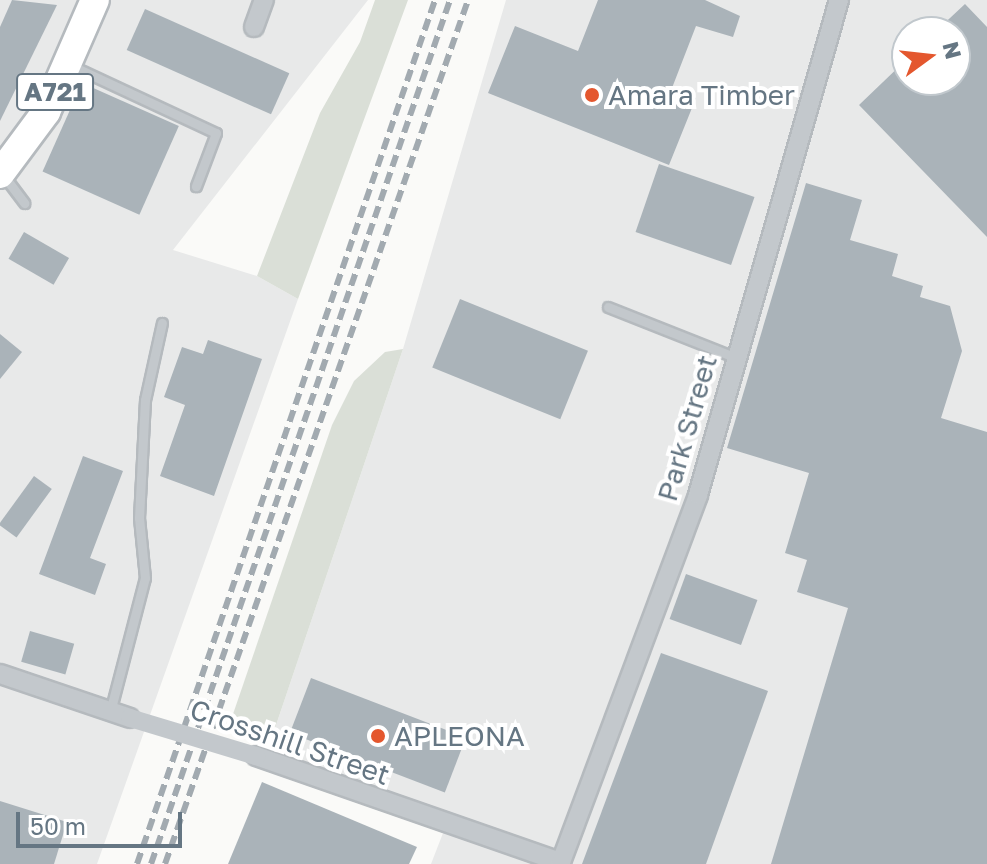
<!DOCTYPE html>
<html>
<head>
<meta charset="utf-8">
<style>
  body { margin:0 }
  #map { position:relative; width:987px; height:864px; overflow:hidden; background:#fafaf8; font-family:"Golos Text",sans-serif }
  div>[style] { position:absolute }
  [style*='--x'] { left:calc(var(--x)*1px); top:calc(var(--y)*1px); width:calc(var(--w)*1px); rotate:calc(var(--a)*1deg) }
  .built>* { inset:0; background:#e8e9e9 }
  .green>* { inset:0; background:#dadfd7 }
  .building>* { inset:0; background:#aab3b9; transform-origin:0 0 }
  .roads { filter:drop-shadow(2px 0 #b5babe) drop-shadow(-2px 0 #b5babe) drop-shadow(0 2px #b5babe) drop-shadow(0 -2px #b5babe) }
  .service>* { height:9px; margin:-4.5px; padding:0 4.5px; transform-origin:4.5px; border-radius:4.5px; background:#c3c8cc }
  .minor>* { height:18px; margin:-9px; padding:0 9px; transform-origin:9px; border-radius:9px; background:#c3c8cc }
  .primary>* { height:28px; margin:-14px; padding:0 14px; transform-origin:14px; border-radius:14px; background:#fff }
  .rail>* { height:6px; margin-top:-3px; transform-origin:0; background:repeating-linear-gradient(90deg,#a2aab0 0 12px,transparent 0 18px) }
  .minor-bridge>* { height:18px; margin:-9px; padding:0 9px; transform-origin:9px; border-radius:9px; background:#c3c8cc }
  .dots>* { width:22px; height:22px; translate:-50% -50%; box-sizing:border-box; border:4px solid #fff; border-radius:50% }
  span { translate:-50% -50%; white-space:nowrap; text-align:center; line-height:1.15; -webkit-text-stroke:8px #fff; paint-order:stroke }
  .shield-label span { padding:2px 6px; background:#fff; border:2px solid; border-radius:6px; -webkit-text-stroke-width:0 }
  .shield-label { font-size:26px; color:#657683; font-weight:700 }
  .poi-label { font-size:28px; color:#657683 }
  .left { translate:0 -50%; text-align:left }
  .street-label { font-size:28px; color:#657683 }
  .north { position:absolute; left:891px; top:16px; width:80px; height:80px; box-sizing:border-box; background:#fff; border:2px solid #c1c8cd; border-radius:50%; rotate:75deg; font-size:22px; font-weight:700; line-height:32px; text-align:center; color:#657683 }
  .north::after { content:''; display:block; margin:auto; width:28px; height:36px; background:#e4572e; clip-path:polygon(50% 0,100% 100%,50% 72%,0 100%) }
  .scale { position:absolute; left:16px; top:812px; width:166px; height:36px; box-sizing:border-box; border:4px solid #657683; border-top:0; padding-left:10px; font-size:24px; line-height:28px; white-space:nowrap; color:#657683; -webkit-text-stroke:6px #fff; paint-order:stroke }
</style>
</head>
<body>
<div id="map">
  <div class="built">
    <div style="clip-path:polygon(0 0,368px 0,173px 250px,257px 276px,298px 299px,97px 864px,0 864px)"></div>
    <div style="clip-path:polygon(evenodd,506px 0,987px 0,987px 864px,431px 864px,443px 833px,269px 746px,403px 349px,506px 0,907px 32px,955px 32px,955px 80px,907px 80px,907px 32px)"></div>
  </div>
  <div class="green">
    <div style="clip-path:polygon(375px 0,408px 0,298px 299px,257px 276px,320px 113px,360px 42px)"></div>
    <div style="clip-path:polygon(403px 349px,269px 746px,232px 717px,332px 425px,354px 381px,385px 352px)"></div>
  </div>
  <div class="building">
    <div style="clip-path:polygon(12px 0,57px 5px,0 121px,0 27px)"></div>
    <div style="clip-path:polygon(598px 0,705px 0,740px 16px,733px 37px,696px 26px,672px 88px,696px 98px,669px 165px,488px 93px,515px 26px,578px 51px)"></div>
    <div style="clip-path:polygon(965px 4px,987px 27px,987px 237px,859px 105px,907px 59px,907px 80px,955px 80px,955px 32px,935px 32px)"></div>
    <div style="left:145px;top:9px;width:158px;height:45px;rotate:24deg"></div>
    <div style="left:82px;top:83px;width:106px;height:97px;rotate:24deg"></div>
    <div style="left:659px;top:164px;width:101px;height:72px;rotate:19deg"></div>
    <div style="clip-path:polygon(806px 183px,862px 200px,850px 240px,898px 254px,892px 276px,923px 286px,920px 297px,950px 306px,962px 351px,941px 418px,987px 432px,987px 864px,771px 864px,848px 608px,797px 592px,807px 560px,785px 553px,809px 473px,727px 448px)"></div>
    <div style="left:24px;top:232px;width:52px;height:31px;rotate:30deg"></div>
    <div style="left:460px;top:299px;width:138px;height:74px;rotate:22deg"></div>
    <div style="clip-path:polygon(0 334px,22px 352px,0 379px)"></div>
    <div style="clip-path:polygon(208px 340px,262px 359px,214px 496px,160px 476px,185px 405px,164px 397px,182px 347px,203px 354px)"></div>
    <div style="clip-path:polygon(83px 456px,123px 471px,90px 558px,106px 564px,95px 595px,39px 574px)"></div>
    <div style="left:34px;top:476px;width:22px;height:60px;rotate:36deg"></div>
    <div style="left:686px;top:574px;width:76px;height:48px;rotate:20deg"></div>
    <div style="left:30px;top:631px;width:46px;height:32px;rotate:16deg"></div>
    <div style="clip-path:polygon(661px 653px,768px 691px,706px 864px,582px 864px)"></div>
    <div style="left:311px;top:678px;width:166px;height:59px;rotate:21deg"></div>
    <div style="clip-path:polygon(262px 782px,417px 847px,409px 864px,228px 864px)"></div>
    <div style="clip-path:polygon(0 801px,67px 822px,54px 864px,0 864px)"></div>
  </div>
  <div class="roads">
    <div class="service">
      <div style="--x:70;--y:65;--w:161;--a:25"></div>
      <div style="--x:216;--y:133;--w:57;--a:110.7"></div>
      <div style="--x:4;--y:176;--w:34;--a:53"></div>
      <div style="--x:608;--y:307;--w:139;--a:21.6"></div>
      <div style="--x:110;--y:712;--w:138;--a:-75.4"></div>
      <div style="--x:145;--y:578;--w:60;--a:-95.7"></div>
      <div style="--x:139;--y:518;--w:118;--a:-87.1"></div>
      <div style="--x:145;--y:400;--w:79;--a:-77.6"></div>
    </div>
    <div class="minor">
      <div style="--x:254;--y:27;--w:29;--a:-70"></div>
      <div style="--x:0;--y:674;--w:137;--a:18.7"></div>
      <div style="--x:256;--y:756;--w:323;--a:19.2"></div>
      <div style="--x:561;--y:862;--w:392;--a:-69.5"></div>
      <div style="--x:698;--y:495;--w:515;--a:-74.1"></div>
    </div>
    <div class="primary">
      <div style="--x:0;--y:174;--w:77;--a:-53.4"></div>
      <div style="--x:46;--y:112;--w:122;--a:-66.4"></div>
    </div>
  </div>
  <div class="rail">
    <div style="--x:137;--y:864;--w:914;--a:-70.97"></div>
    <div style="--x:151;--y:864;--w:914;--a:-70.91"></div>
    <div style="--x:165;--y:864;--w:916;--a:-70.67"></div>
  </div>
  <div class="minor-bridge">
    <div style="--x:130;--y:718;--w:132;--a:16.8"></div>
  </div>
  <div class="dots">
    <div style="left:592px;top:95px;background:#e4572e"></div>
    <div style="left:378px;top:736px;background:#e4572e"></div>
  </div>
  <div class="shield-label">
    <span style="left:55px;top:92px">A721</span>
  </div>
  <div class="poi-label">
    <span class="left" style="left:608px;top:95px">Amara Timber</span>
    <span class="left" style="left:394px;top:736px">APLEONA</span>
  </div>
  <div class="street-label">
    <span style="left:687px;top:428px;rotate:-74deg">Park Street</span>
    <span style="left:290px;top:742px;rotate:19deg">Crosshill Street</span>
  </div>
  <div class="north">N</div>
  <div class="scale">50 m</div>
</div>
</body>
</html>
